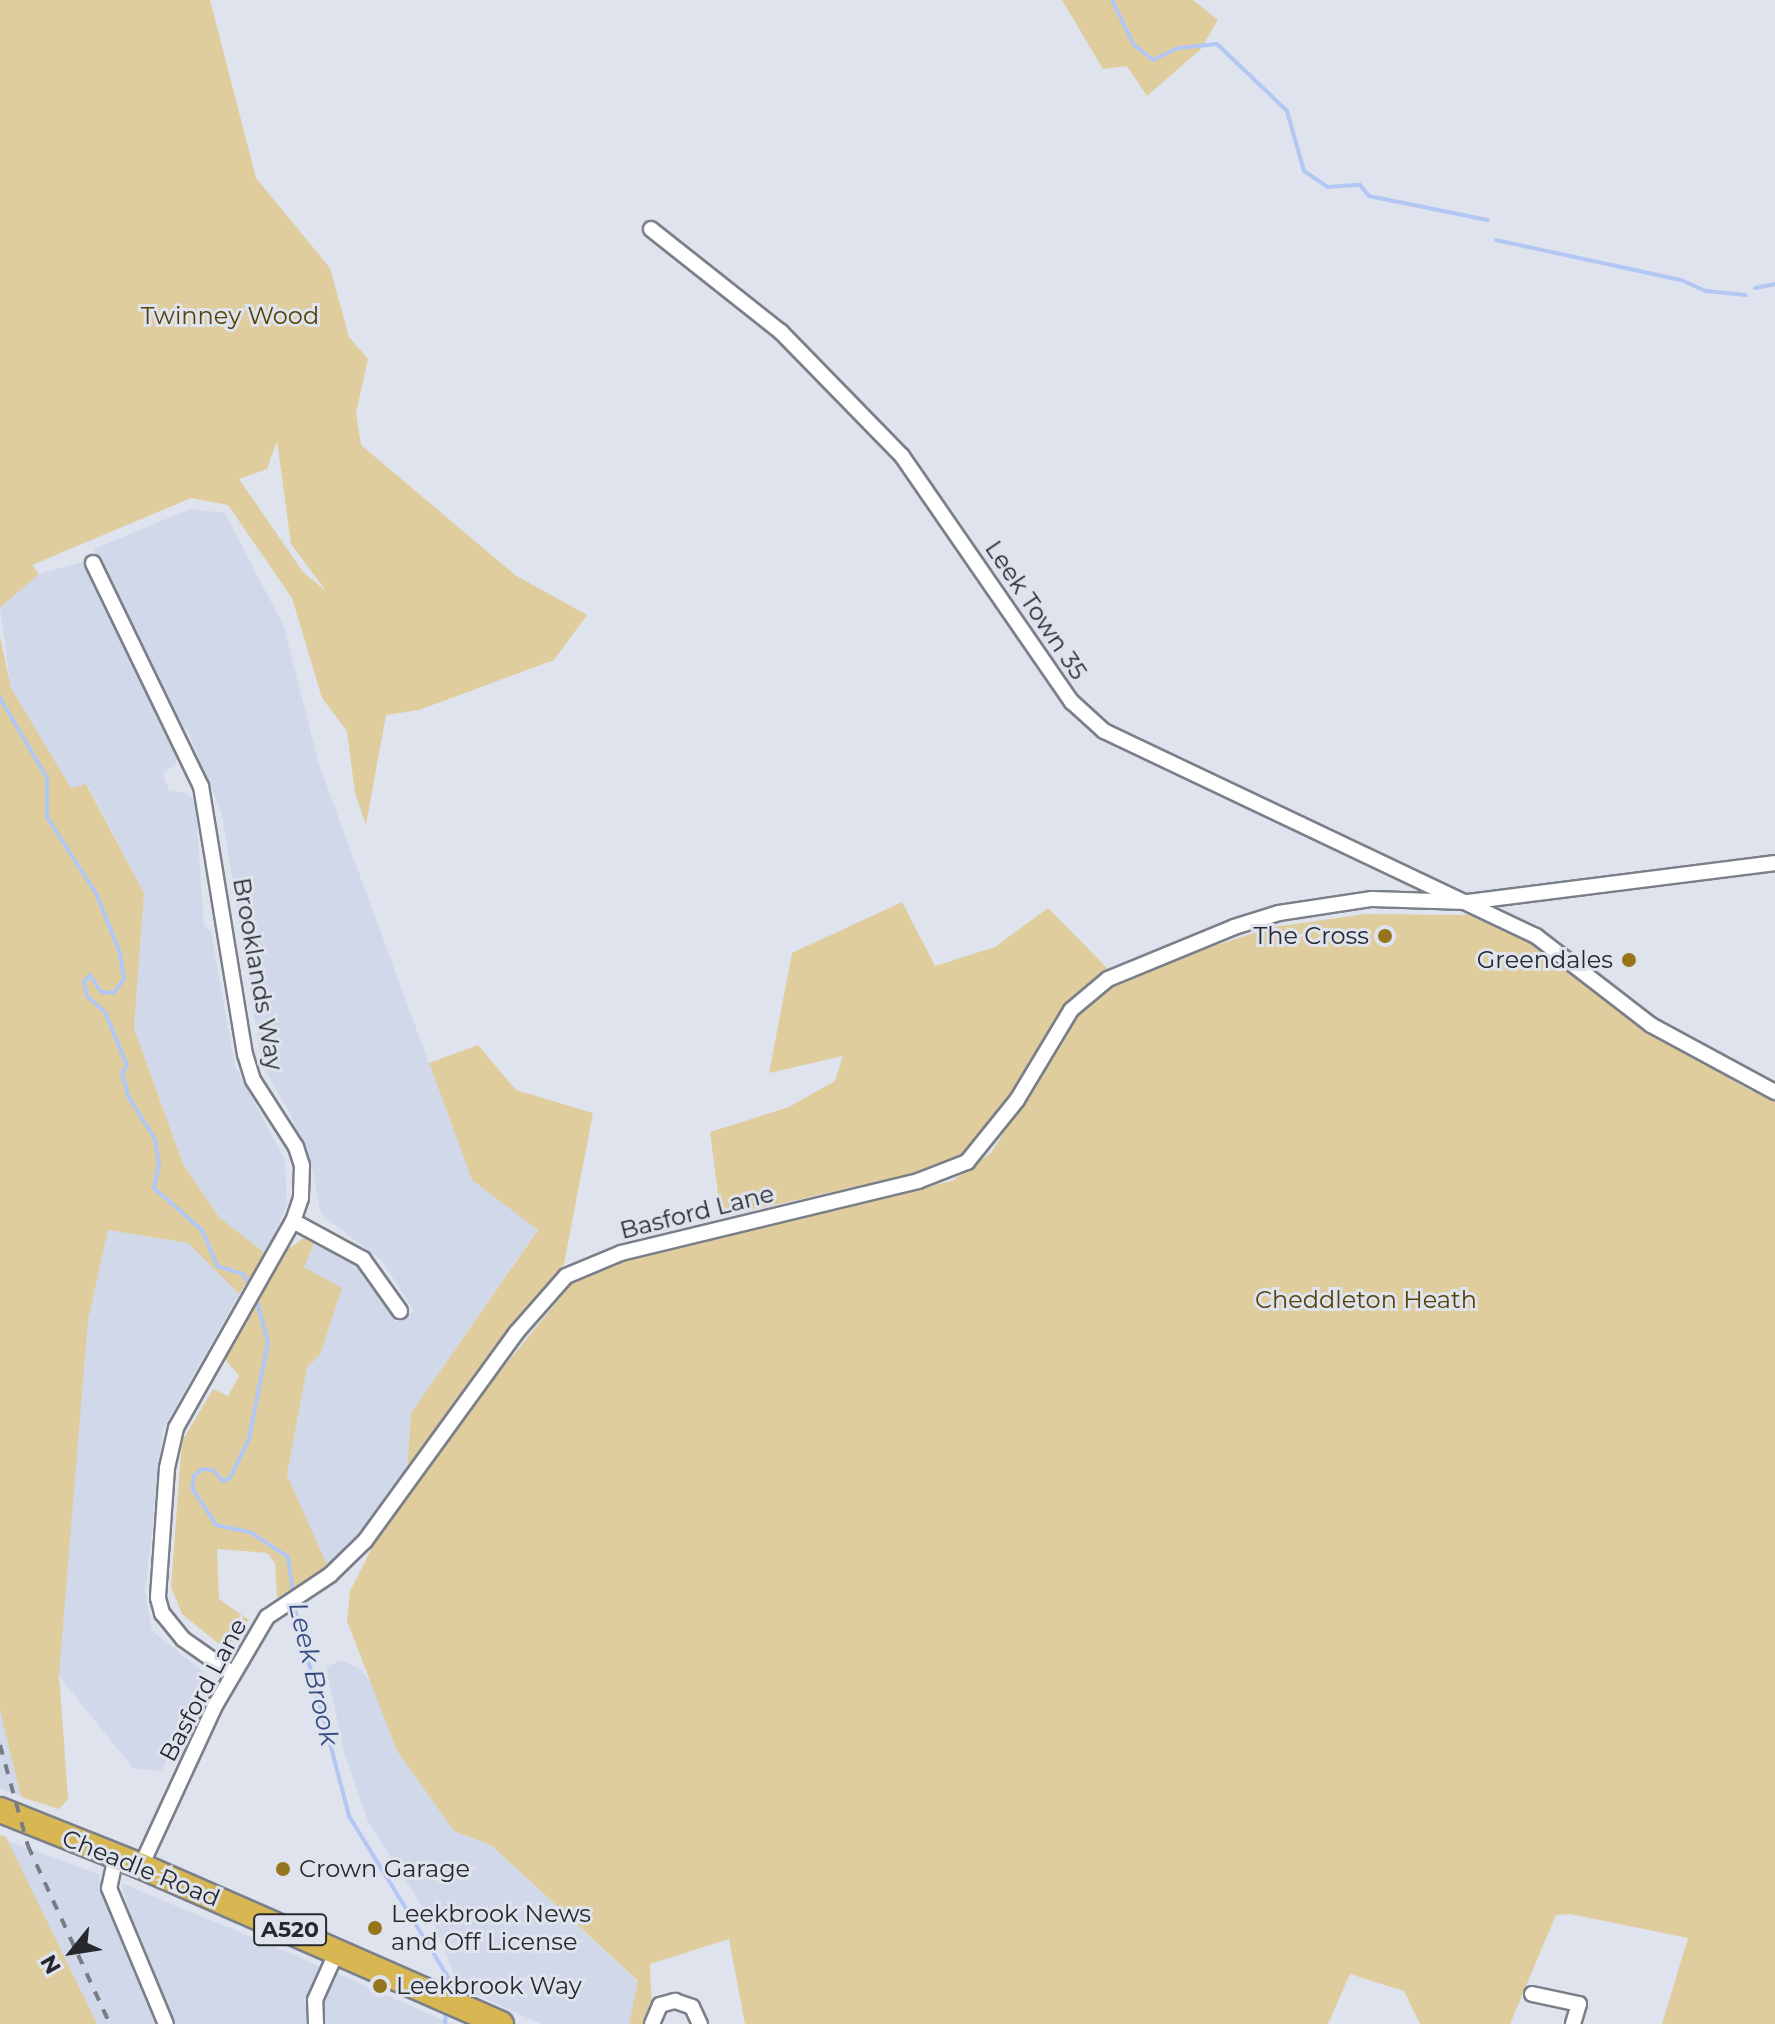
<!DOCTYPE html>
<html>
<head>
<meta charset="utf-8">
<style>
  body { margin:0 }
  #map { position:relative; width:1775px; height:2024px; overflow:hidden; background:#dee3ee; font-family:Montserrat,sans-serif }
  div>[style] { position:absolute }
  [style*='--x'] { left:calc(var(--x)*1px); top:calc(var(--y)*1px); width:calc(var(--w)*1px); rotate:calc(var(--a)*1deg) }
  .built>* { inset:0; background:#d0d8ea }
  .green>* { inset:0; background:#dfcd9e }
  .stream>* { height:4px; margin:-2px; padding:0 2px; transform-origin:2px; border-radius:2px; background:#b2c7f3 }
  .roads { filter:drop-shadow(2px 0 #7a7f89) drop-shadow(-2px 0 #7a7f89) drop-shadow(0 2px #7a7f89) drop-shadow(0 -2px #7a7f89) }
  .minor>* { height:14px; margin:-7px; padding:0 7px; transform-origin:7px; border-radius:7px; background:#fff }
  .trunk>* { height:24px; margin:-12px; padding:0 12px; transform-origin:12px; border-radius:12px; background:#d8b752 }
  .rail>* { height:4px; margin-top:-2px; transform-origin:0; background:repeating-linear-gradient(90deg,#797c83 0 10px,transparent 0 20px) }
  .dots>* { width:22px; height:22px; translate:-50% -50%; box-sizing:border-box; border:4px solid #dee3ee; border-radius:50% }
  span { translate:-50% -50%; white-space:nowrap; text-align:center; line-height:1.15; -webkit-text-stroke:6px #dee3ee; paint-order:stroke }
  .shield-label span { padding:2px 6px; background:#dee3ee; border:2px solid; border-radius:6px; -webkit-text-stroke-width:0 }
  .shield-label { font-size:22px; color:#26282c; font-weight:700 }
  .park-label { font-size:24px; color:#574307 }
  .street-label { font-size:24px; color:#26282c }
  .poi-label { font-size:24px; color:#26282c }
  .right { translate:-100% -50%; text-align:right }
  .left { translate:0 -50%; text-align:left }
  .water-label { font-size:26px; color:#354c83; font-style:italic }
  .north { position:absolute; left:32px; top:1912px; width:80px; height:80px; -webkit-text-stroke:6px #dee3ee; paint-order:stroke; rotate:240deg; font-size:22px; font-weight:700; line-height:32px; text-align:center; color:#26282c }
  .north::after { content:''; display:block; margin:auto; width:28px; height:36px; background:#26282c; clip-path:polygon(50% 0,100% 100%,50% 72%,0 100%) }
</style>
</head>
<body>
<div id="map">
  <div class="built">
    <div style="clip-path:polygon(190px 509px,225px 513px,284px 627px,318px 762px,472px 1180px,538px 1229px,411px 1413px,407px 1470px,357px 1540px,328px 1567px,287px 1475px,307px 1366px,320px 1355px,326px 1330px,303px 1267px,314px 1243px,343px 1256px,372px 1281px,396px 1322px,414px 1311px,382px 1261px,321px 1214px,313px 1172px,291px 1115px,262px 1065px,222px 814px,187px 729px,180px 731px,167px 707px,94px 549px)"></div>
    <div style="clip-path:polygon(86px 561px,177px 744px,176px 763px,163px 774px,169px 791px,187px 793px,195px 801px,204px 925px,211px 932px,235px 1066px,285px 1160px,287px 1204px,266px 1254px,219px 1217px,183px 1164px,134px 1028px,144px 893px,87px 784px,71px 788px,11px 688px,0 608px,39px 574px)"></div>
    <div style="clip-path:polygon(0 908px,108px 1229px,188px 1243px,239px 1294px,163px 1429px,145px 1592px,152px 1631px,205px 1673px,162px 1771px,133px 1768px,59px 1676px,68px 1799px,59px 1809px,0 1789px)"></div>
    <div style="clip-path:polygon(341px 1660px,362px 1670px,375px 1688px,397px 1751px,454px 1831px,492px 1846px,638px 1982px,629px 2024px,541px 2024px,459px 1986px,434px 1925px,368px 1821px,344px 1752px,326px 1667px)"></div>
    <div style="clip-path:polygon(0 1838px,98px 1874px,162px 2024px,69px 2024px)"></div>
    <div style="clip-path:polygon(121px 1883px,292px 1954px,453px 2024px,163px 2024px)"></div>
  </div>
  <div class="green">
    <div style="clip-path:polygon(evenodd,0 0,210px 0,256px 178px,330px 268px,349px 337px,368px 359px,356px 413px,361px 445px,515px 575px,587px 615px,554px 660px,419px 710px,386px 715px,366px 825px,355px 793px,347px 731px,322px 698px,292px 598px,228px 505px,191px 498px,32px 565px,39px 574px,0 608px,0 0,277px 441px,291px 544px,326px 591px,303px 572px,239px 479px,267px 469px,277px 441px)"></div>
    <div style="clip-path:polygon(1062px 0,1193px 0,1218px 20px,1201px 49px,1147px 96px,1127px 66px,1103px 69px)"></div>
    <div style="clip-path:polygon(0 636px,11px 688px,71px 788px,86px 784px,144px 893px,134px 1028px,183px 1164px,219px 1217px,266px 1254px,239px 1294px,188px 1243px,108px 1230px,88px 1320px,59px 1675px,68px 1799px,59px 1809px,21px 1797px,0 1710px)"></div>
    <div style="clip-path:polygon(902px 902px,935px 966px,995px 947px,1048px 908px,1108px 969px,1073px 996px,981px 1139px,960px 1157px,916px 1173px,721px 1217px,710px 1132px,789px 1107px,835px 1081px,843px 1056px,769px 1073px,792px 953px)"></div>
    <div style="clip-path:polygon(1366px 914px,1468px 915px,1532px 941px,1643px 1027px,1749px 1090px,1775px 1099px,1775px 2024px,1662px 2024px,1688px 1938px,1570px 1914px,1556px 1915px,1510px 2024px,1420px 2024px,1404px 1991px,1350px 1974px,1328px 2024px,745px 2024px,729px 1939px,650px 1964px,652px 2016px,649px 2024px,629px 2024px,638px 1981px,492px 1846px,454px 1831px,397px 1751px,347px 1621px,350px 1591px,380px 1532px,450px 1433px,573px 1282px,630px 1257px,952px 1181px,991px 1153px,1077px 1016px,1110px 989px,1160px 963px,1273px 927px)"></div>
    <div style="clip-path:polygon(478px 1045px,516px 1090px,593px 1113px,564px 1264px,407px 1470px,411px 1413px,538px 1230px,472px 1180px,429px 1063px)"></div>
    <div style="clip-path:polygon(308px 1235px,314px 1243px,304px 1267px,342px 1288px,320px 1355px,307px 1367px,287px 1475px,328px 1567px,277px 1598px,275px 1563px,267px 1553px,217px 1549px,219px 1599px,249px 1620px,236px 1641px,219px 1644px,182px 1614px,171px 1587px,182px 1441px,213px 1389px,228px 1396px,239px 1376px,225px 1359px,288px 1249px)"></div>
    <div style="clip-path:polygon(0 1835px,6px 1837px,97px 2024px,0 2024px)"></div>
  </div>
  <div class="stream">
    <div style="--x:1112;--y:0;--w:50;--a:63.9"></div>
    <div style="--x:1134;--y:45;--w:24;--a:38"></div>
    <div style="--x:1153;--y:60;--w:28;--a:-26"></div>
    <div style="--x:1178;--y:48;--w:39;--a:-6"></div>
    <div style="--x:1217;--y:44;--w:97;--a:43.7"></div>
    <div style="--x:1287;--y:111;--w:62;--a:74.2"></div>
    <div style="--x:1304;--y:171;--w:29;--a:34"></div>
    <div style="--x:1328;--y:187;--w:32;--a:-4"></div>
    <div style="--x:1360;--y:185;--w:14;--a:51"></div>
    <div style="--x:1369;--y:196;--w:121;--a:11.4"></div>
    <div style="--x:1496;--y:240;--w:189;--a:12.2"></div>
    <div style="--x:1681;--y:280;--w:27;--a:24"></div>
    <div style="--x:1706;--y:291;--w:40;--a:5.7"></div>
    <div style="--x:1755;--y:288;--w:20;--a:-11"></div>
    <div style="--x:0;--y:698;--w:93;--a:59.6"></div>
    <div style="--x:47;--y:778;--w:39;--a:90"></div>
    <div style="--x:47;--y:817;--w:93;--a:57.3"></div>
    <div style="--x:97;--y:895;--w:62;--a:68.4"></div>
    <div style="--x:120;--y:953;--w:26;--a:81"></div>
    <div style="--x:124;--y:979;--w:17;--a:126"></div>
    <div style="--x:114;--y:993;--w:13;--a:-176"></div>
    <div style="--x:101;--y:992;--w:20;--a:-123"></div>
    <div style="--x:90;--y:975;--w:9;--a:131"></div>
    <div style="--x:84;--y:982;--w:14;--a:78"></div>
    <div style="--x:87;--y:996;--w:24;--a:42"></div>
    <div style="--x:105;--y:1012;--w:57;--a:67.5"></div>
    <div style="--x:127;--y:1065;--w:9;--a:122"></div>
    <div style="--x:122;--y:1073;--w:24;--a:75"></div>
    <div style="--x:128;--y:1096;--w:51;--a:57.9"></div>
    <div style="--x:155;--y:1139;--w:25;--a:81"></div>
    <div style="--x:159;--y:1164;--w:25;--a:102"></div>
    <div style="--x:154;--y:1188;--w:64;--a:41.2"></div>
    <div style="--x:202;--y:1230;--w:39;--a:67"></div>
    <div style="--x:217;--y:1266;--w:27;--a:17"></div>
    <div style="--x:243;--y:1274;--w:15;--a:58"></div>
    <div style="--x:255;--y:1295;--w:49;--a:74.5"></div>
    <div style="--x:268;--y:1342;--w:99;--a:101.1"></div>
    <div style="--x:249;--y:1439;--w:43;--a:116"></div>
    <div style="--x:230;--y:1478;--w:8;--a:157"></div>
    <div style="--x:223;--y:1481;--w:15;--a:-132"></div>
    <div style="--x:213;--y:1470;--w:11;--a:-175"></div>
    <div style="--x:202;--y:1469;--w:11;--a:139"></div>
    <div style="--x:194;--y:1476;--w:12;--a:99"></div>
    <div style="--x:192;--y:1488;--w:44;--a:57"></div>
    <div style="--x:216;--y:1525;--w:35;--a:12"></div>
    <div style="--x:250;--y:1532;--w:45;--a:33.3"></div>
    <div style="--x:288;--y:1557;--w:36;--a:82"></div>
    <div style="--x:294;--y:1606;--w:217;--a:75.3"></div>
    <div style="--x:349;--y:1816;--w:189;--a:58.4"></div>
    <div style="--x:448;--y:1977;--w:12;--a:95"></div>
    <div style="--x:445;--y:2024;--w:14;--a:-86"></div>
  </div>
  <div class="roads">
    <div class="minor">
      <div style="--x:651;--y:229;--w:166;--a:38.4"></div>
      <div style="--x:781;--y:332;--w:173;--a:45.7"></div>
      <div style="--x:902;--y:456;--w:299;--a:55.4"></div>
      <div style="--x:1072;--y:702;--w:43;--a:42.2"></div>
      <div style="--x:1104;--y:731;--w:478;--a:25.4"></div>
      <div style="--x:1536;--y:936;--w:145;--a:37.7"></div>
      <div style="--x:1651;--y:1025;--w:141;--a:28.4"></div>
      <div style="--x:93;--y:563;--w:248;--a:64.2"></div>
      <div style="--x:201;--y:786;--w:272;--a:80.7"></div>
      <div style="--x:245;--y:1054;--w:27;--a:73"></div>
      <div style="--x:253;--y:1080;--w:80;--a:57.3"></div>
      <div style="--x:296;--y:1147;--w:20;--a:72"></div>
      <div style="--x:302;--y:1166;--w:32;--a:92"></div>
      <div style="--x:301;--y:1198;--w:24;--a:109"></div>
      <div style="--x:293;--y:1221;--w:238;--a:119.5"></div>
      <div style="--x:176;--y:1428;--w:41;--a:102.7"></div>
      <div style="--x:167;--y:1468;--w:130;--a:94"></div>
      <div style="--x:158;--y:1598;--w:16;--a:75"></div>
      <div style="--x:162;--y:1613;--w:33;--a:51"></div>
      <div style="--x:183;--y:1639;--w:61;--a:35"></div>
      <div style="--x:293;--y:1221;--w:80;--a:28.5"></div>
      <div style="--x:363;--y:1259;--w:64;--a:54.6"></div>
      <div style="--x:116;--y:1856;--w:33;--a:102"></div>
      <div style="--x:109;--y:1888;--w:147;--a:67.3"></div>
      <div style="--x:141;--y:1866;--w:179;--a:-65.2"></div>
      <div style="--x:216;--y:1704;--w:101;--a:-59.6"></div>
      <div style="--x:267;--y:1617;--w:76;--a:-33.7"></div>
      <div style="--x:330;--y:1575;--w:49;--a:-44.2"></div>
      <div style="--x:365;--y:1541;--w:257;--a:-54"></div>
      <div style="--x:516;--y:1333;--w:76;--a:-48.7"></div>
      <div style="--x:566;--y:1276;--w:60;--a:-22.7"></div>
      <div style="--x:621;--y:1253;--w:306;--a:-13.6"></div>
      <div style="--x:918;--y:1181;--w:53;--a:-21.2"></div>
      <div style="--x:967;--y:1162;--w:80;--a:-51.1"></div>
      <div style="--x:1017;--y:1100;--w:105;--a:-59"></div>
      <div style="--x:1071;--y:1010;--w:48;--a:-40"></div>
      <div style="--x:1108;--y:979;--w:136;--a:-22.4"></div>
      <div style="--x:1234;--y:927;--w:47;--a:-17.3"></div>
      <div style="--x:1279;--y:913;--w:94;--a:-8.6"></div>
      <div style="--x:1372;--y:899;--w:95;--a:1.8"></div>
      <div style="--x:1467;--y:902;--w:310;--a:-7.2"></div>
      <div style="--x:1532;--y:1994;--w:48;--a:12"></div>
      <div style="--x:1579;--y:2004;--w:21;--a:107"></div>
      <div style="--x:316;--y:2024;--w:24;--a:-92"></div>
      <div style="--x:315;--y:2000;--w:54;--a:-65.8"></div>
      <div style="--x:652;--y:2024;--w:21;--a:-67"></div>
      <div style="--x:660;--y:2005;--w:16;--a:-15"></div>
      <div style="--x:675;--y:2001;--w:18;--a:19"></div>
      <div style="--x:692;--y:2007;--w:19;--a:65"></div>
    </div>
    <div class="trunk">
      <div style="--x:0;--y:1810;--w:152;--a:21.7"></div>
      <div style="--x:141;--y:1866;--w:393;--a:23.7"></div>
    </div>
  </div>
  <div class="rail">
    <div style="--x:0;--y:1745;--w:105;--a:74.5"></div>
    <div style="--x:28;--y:1846;--w:196;--a:65.3"></div>
  </div>
  <div class="dots">
    <div style="left:1385px;top:936px;background:#95761e"></div>
    <div style="left:1629px;top:960px;background:#95761e"></div>
    <div style="left:283px;top:1869px;background:#95761e"></div>
    <div style="left:375px;top:1928px;background:#95761e"></div>
    <div style="left:380px;top:1986px;background:#95761e"></div>
  </div>
  <div class="shield-label">
    <span style="left:290px;top:1930px">A520</span>
  </div>
  <div class="park-label">
    <span style="left:230px;top:316px">Twinney Wood</span>
    <span style="left:1366px;top:1300px">Cheddleton Heath</span>
  </div>
  <div class="street-label">
    <span style="left:1036px;top:610px;rotate:56deg">Leek Town 35</span>
    <span style="left:258px;top:974px;rotate:80deg">Brooklands Way</span>
    <span style="left:697px;top:1212px;rotate:-14deg">Basford Lane</span>
    <span style="left:203px;top:1690px;rotate:-62deg">Basford Lane</span>
    <span style="left:141px;top:1868px;rotate:22deg">Cheadle Road</span>
  </div>
  <div class="poi-label">
    <span class="right" style="left:1369px;top:936px">The Cross</span>
    <span class="right" style="left:1613px;top:960px">Greendales</span>
    <span class="left" style="left:299px;top:1869px">Crown Garage</span>
    <span class="left" style="left:391px;top:1928px">Leekbrook News<br>and Off License</span>
    <span class="left" style="left:396px;top:1986px">Leekbrook Way</span>
  </div>
  <div class="water-label">
    <span style="left:313px;top:1674px;rotate:77deg">Leek Brook</span>
  </div>
  <div class="north">N</div>
</div>
</body>
</html>
